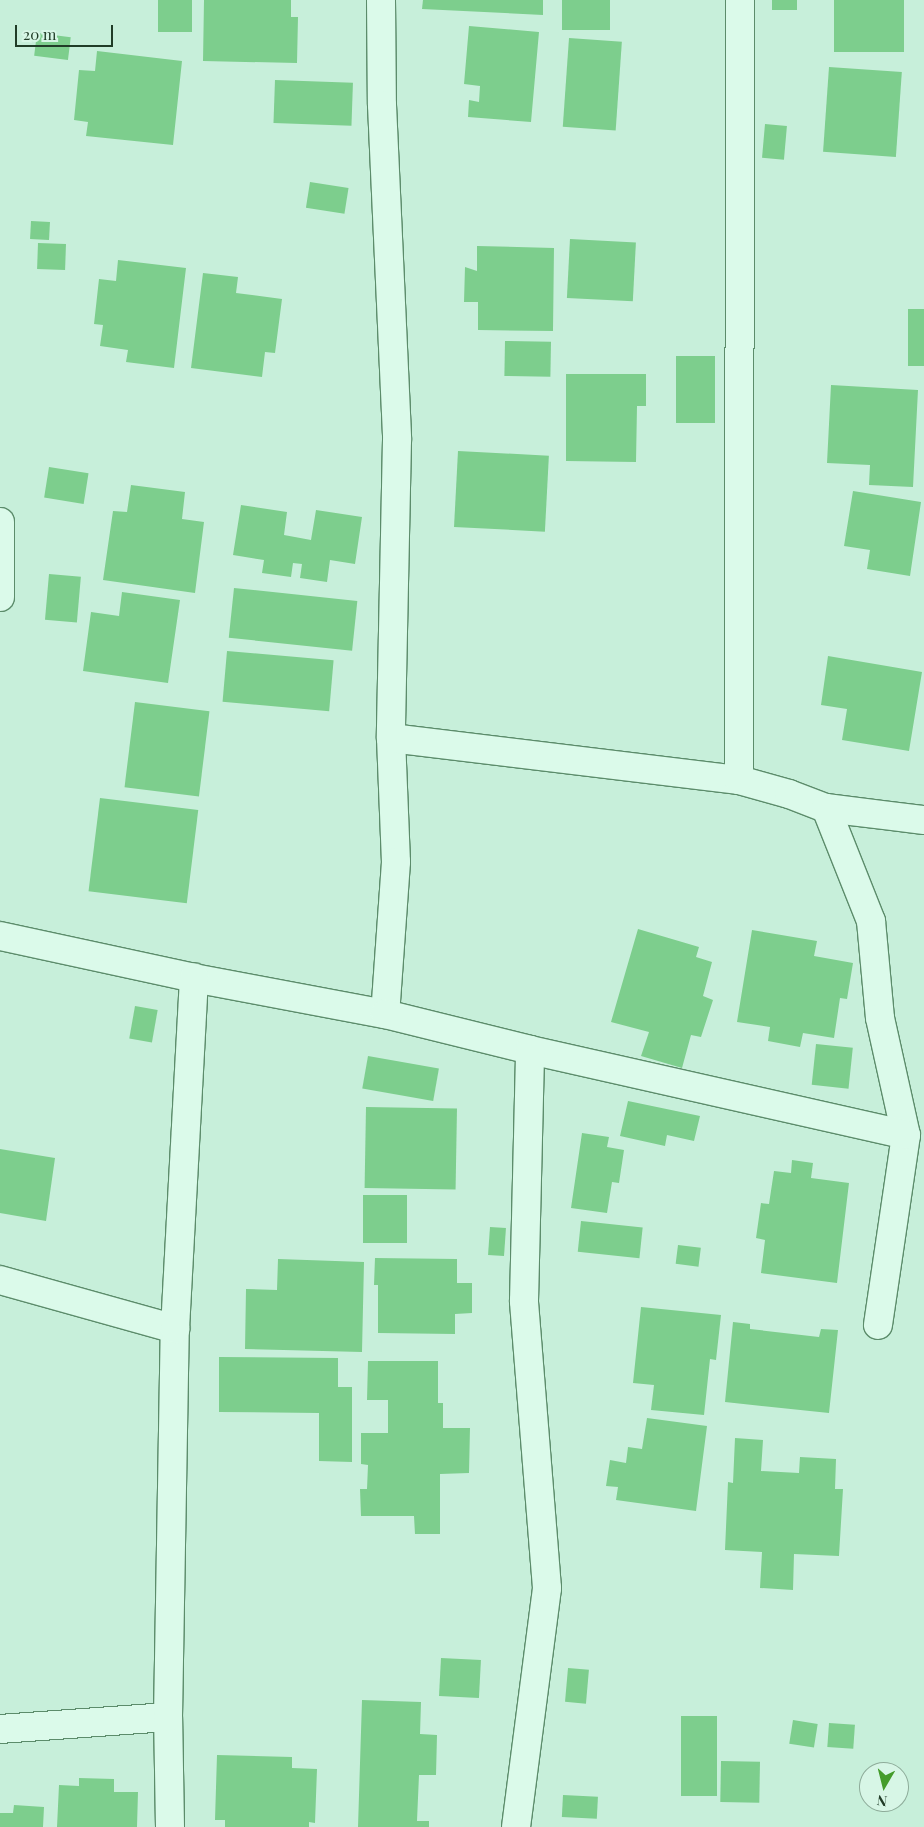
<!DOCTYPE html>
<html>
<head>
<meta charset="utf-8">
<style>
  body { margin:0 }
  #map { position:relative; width:924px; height:1827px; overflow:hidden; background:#c7efda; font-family:"Playfair Display",serif }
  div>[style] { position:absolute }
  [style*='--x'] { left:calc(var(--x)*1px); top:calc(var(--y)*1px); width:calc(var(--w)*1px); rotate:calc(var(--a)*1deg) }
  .building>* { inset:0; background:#7dce8d; transform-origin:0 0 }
  .roads { filter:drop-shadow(1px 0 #5c8c6b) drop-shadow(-1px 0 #5c8c6b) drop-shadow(0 1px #5c8c6b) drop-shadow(0 -1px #5c8c6b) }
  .minor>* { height:28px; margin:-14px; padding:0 14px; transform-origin:14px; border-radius:14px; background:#dbfaea }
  span { translate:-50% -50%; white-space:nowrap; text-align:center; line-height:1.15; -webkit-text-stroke:5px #d7f6e6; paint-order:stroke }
  .north { position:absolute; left:859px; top:1762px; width:50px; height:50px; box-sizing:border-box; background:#d7f6e6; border:1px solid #8eac9a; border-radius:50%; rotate:188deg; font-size:14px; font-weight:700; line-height:20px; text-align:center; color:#203c27 }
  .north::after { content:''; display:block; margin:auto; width:18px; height:22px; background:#449c2b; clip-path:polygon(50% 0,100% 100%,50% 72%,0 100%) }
  .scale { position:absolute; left:15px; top:25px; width:98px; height:22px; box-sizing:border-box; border:2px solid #203c27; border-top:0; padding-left:6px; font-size:15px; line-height:18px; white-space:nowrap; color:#203c27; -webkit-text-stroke:4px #d7f6e6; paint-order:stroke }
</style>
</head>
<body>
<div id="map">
  <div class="building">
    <div style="left:158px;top:0;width:34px;height:32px"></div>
    <div style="clip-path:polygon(204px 0,291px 0,291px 17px,298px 17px,297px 63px,203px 61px)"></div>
    <div style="clip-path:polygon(423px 0,543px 0,543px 15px,422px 9px)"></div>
    <div style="left:562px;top:0;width:48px;height:30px"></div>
    <div style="left:772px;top:0;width:25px;height:10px"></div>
    <div style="left:834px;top:0;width:70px;height:52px"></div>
    <div style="clip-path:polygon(469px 26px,539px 32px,531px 122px,468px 117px,469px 100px,479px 102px,480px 86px,464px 84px)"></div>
    <div style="left:37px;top:33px;width:34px;height:23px;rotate:7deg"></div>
    <div style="left:569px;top:38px;width:53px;height:89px;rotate:4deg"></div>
    <div style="clip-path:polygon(97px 51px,182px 61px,173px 145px,86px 136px,88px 122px,74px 120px,79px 70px,95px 71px)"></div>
    <div style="left:829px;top:67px;width:73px;height:85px;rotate:4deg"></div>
    <div style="left:275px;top:80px;width:78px;height:43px;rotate:2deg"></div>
    <div style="left:765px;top:124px;width:22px;height:34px;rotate:5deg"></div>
    <div style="left:310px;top:182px;width:39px;height:26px;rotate:9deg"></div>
    <div style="left:31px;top:221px;width:19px;height:18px;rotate:3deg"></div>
    <div style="left:570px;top:239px;width:66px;height:59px;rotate:3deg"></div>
    <div style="left:38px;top:243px;width:28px;height:26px;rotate:2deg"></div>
    <div style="clip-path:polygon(477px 246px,554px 248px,553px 331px,478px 330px,478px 302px,464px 302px,465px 267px,477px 271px)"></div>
    <div style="clip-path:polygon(118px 260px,186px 268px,174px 368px,126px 362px,128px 350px,100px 346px,103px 325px,94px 324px,99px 279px,116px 281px)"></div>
    <div style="clip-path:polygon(203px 273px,238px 277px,236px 293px,282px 299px,275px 353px,265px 352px,262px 377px,191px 368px)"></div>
    <div style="left:908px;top:309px;width:16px;height:57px"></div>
    <div style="left:505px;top:341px;width:46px;height:35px;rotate:1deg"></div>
    <div style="left:676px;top:356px;width:39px;height:67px"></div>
    <div style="clip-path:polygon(566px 374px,646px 374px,646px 406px,637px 406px,636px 462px,566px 461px)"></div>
    <div style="clip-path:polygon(831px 385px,918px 390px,913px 487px,869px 485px,870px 465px,827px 463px)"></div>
    <div style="left:458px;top:451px;width:91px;height:76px;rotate:3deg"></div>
    <div style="left:49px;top:467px;width:40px;height:31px;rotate:9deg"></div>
    <div style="clip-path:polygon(131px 485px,185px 492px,182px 519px,204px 522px,195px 593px,103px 580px,113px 511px,127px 512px)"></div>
    <div style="clip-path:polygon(853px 491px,921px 502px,910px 576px,867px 569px,870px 550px,844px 546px)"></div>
    <div style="clip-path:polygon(241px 505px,287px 512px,284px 535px,311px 540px,316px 510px,362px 517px,355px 564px,330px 560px,327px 582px,300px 578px,302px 564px,293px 563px,291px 577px,262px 573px,264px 560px,233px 555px)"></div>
    <div style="left:49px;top:574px;width:32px;height:46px;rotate:5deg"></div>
    <div style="left:234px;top:588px;width:124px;height:50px;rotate:6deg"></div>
    <div style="clip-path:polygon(122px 592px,180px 600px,168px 683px,83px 671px,91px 612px,119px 616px)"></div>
    <div style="left:227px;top:651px;width:107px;height:51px;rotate:5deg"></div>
    <div style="clip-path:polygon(828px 656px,922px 672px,909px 751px,842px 740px,847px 709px,821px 705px)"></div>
    <div style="left:135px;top:702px;width:75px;height:86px;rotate:7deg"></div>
    <div style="left:100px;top:798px;width:99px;height:94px;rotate:7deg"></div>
    <div style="clip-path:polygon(638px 929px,699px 947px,696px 957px,712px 962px,703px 996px,713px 1000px,701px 1037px,691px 1035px,682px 1068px,641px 1056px,649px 1032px,611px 1022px)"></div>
    <div style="clip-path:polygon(752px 930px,817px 941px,814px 956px,853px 963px,847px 999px,840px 998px,834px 1038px,803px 1033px,800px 1047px,768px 1041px,770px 1027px,737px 1022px)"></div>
    <div style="left:135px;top:1006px;width:23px;height:33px;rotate:10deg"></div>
    <div style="left:816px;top:1044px;width:37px;height:41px;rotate:6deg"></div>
    <div style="left:368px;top:1056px;width:72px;height:33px;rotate:10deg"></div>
    <div style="clip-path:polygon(628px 1101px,700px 1116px,694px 1141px,667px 1135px,665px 1146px,620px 1136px)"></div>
    <div style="left:366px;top:1107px;width:91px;height:81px;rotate:1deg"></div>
    <div style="clip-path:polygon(582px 1133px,609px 1137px,607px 1147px,624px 1150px,619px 1183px,612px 1182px,607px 1213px,571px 1208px)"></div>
    <div style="clip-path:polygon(0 1149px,55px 1158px,46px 1221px,0 1213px)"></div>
    <div style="clip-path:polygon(792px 1160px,813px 1163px,811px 1178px,849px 1183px,837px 1283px,761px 1273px,765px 1240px,756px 1238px,761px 1203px,769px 1204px,774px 1171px,791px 1173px)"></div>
    <div style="left:363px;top:1195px;width:44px;height:48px"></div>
    <div style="left:581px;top:1221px;width:62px;height:31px;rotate:6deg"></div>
    <div style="left:490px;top:1227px;width:16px;height:28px;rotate:4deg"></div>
    <div style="left:678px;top:1245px;width:23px;height:19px;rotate:7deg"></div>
    <div style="clip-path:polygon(375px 1258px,457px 1259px,457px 1283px,472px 1283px,472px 1313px,455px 1314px,455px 1334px,378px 1333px,378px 1285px,374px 1285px)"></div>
    <div style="clip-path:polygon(278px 1259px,364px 1262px,362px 1352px,245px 1349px,246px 1289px,277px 1290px)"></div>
    <div style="clip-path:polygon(641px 1307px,721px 1315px,716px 1360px,710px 1359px,704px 1415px,651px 1410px,654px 1385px,633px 1383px)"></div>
    <div style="clip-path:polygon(733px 1322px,750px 1324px,750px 1329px,819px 1337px,821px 1329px,838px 1330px,829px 1413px,725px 1402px)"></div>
    <div style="clip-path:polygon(219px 1357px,338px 1358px,338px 1387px,352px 1387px,352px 1462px,319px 1461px,319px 1413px,219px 1412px)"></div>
    <div style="clip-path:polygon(368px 1361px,438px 1361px,438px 1403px,443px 1403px,443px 1428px,470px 1428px,469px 1473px,440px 1474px,440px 1534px,415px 1534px,414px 1516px,361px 1516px,360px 1489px,367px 1489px,368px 1465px,361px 1464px,361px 1433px,388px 1433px,388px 1400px,367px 1400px)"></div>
    <div style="clip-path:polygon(647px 1418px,707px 1426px,696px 1511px,616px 1500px,618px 1487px,606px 1486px,610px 1460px,626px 1463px,628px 1447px,642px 1449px)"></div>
    <div style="clip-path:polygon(735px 1438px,763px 1440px,761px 1471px,799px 1473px,800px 1457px,836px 1459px,835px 1489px,843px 1489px,839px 1556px,794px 1554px,793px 1590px,760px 1588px,762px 1552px,725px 1550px,728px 1482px,733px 1483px)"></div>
    <div style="left:441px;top:1658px;width:40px;height:38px;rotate:3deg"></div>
    <div style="left:568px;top:1668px;width:21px;height:34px;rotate:5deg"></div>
    <div style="clip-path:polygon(362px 1700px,421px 1702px,420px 1734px,437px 1735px,436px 1775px,419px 1775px,417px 1821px,429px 1821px,429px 1827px,358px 1827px)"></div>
    <div style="left:681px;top:1716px;width:36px;height:80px"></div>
    <div style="left:793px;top:1720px;width:25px;height:24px;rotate:9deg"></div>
    <div style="left:829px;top:1723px;width:26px;height:24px;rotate:4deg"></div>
    <div style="clip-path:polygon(217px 1755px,292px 1757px,292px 1768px,317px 1769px,315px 1823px,309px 1822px,309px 1827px,225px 1827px,225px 1820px,215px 1820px)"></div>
    <div style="left:721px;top:1761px;width:39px;height:41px;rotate:1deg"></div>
    <div style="clip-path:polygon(79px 1778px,114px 1779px,114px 1792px,138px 1792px,137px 1827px,57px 1827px,59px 1785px,79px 1786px)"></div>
    <div style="left:563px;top:1795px;width:35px;height:22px;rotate:3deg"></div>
    <div style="clip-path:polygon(14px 1805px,44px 1807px,43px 1827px,0 1827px,0 1813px,13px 1813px)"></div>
  </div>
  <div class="roads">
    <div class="minor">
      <div style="--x:381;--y:0;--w:105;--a:89.5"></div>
      <div style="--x:382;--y:105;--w:335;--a:87.4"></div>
      <div style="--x:397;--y:440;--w:298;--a:91.2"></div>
      <div style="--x:391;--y:738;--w:124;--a:87.7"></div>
      <div style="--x:396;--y:862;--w:152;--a:94.1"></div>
      <div style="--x:0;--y:522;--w:75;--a:90"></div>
      <div style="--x:391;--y:738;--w:351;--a:6.9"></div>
      <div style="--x:739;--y:780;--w:52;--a:15.6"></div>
      <div style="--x:789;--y:794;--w:40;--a:21"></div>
      <div style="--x:826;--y:808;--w:99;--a:7"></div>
      <div style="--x:739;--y:780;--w:780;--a:-89.93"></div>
      <div style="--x:826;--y:808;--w:122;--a:68.3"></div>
      <div style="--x:871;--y:921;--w:97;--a:84.7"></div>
      <div style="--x:880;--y:1018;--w:120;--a:77.5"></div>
      <div style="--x:906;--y:1135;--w:192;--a:98.4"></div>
      <div style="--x:0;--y:936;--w:198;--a:12.2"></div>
      <div style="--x:194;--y:978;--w:194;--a:10.7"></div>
      <div style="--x:385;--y:1014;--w:149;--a:13.9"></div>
      <div style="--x:530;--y:1050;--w:385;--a:12.7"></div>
      <div style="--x:0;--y:1280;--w:182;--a:15.6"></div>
      <div style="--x:0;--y:1729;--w:168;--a:-4.1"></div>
      <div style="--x:170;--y:1827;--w:110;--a:-91"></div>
      <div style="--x:168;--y:1717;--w:388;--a:-89"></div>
      <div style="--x:175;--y:1329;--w:352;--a:-86.9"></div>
      <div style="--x:516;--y:1827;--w:241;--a:-82.6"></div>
      <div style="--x:547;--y:1588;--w:288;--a:-94.6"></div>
      <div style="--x:524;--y:1301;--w:251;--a:-88.6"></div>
    </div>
  </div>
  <div class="north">N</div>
  <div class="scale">20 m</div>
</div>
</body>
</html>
